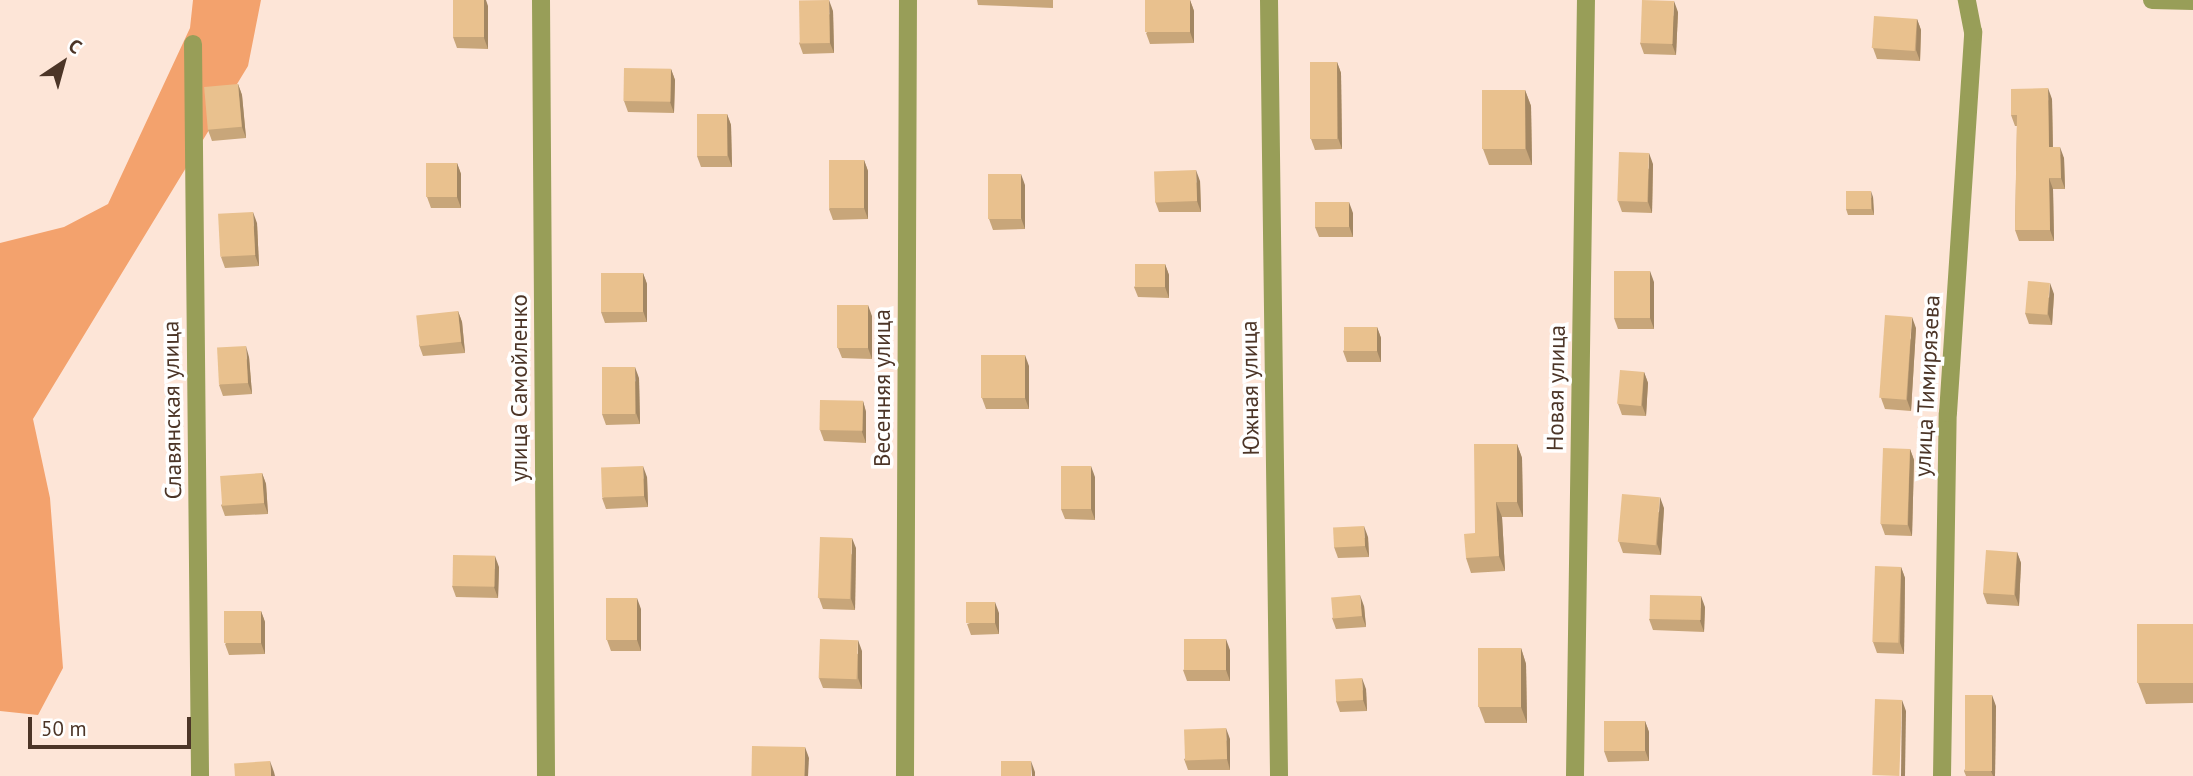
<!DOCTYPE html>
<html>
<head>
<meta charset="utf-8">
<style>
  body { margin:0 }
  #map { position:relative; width:2193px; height:776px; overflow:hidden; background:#fde5d7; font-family:"PT Sans",sans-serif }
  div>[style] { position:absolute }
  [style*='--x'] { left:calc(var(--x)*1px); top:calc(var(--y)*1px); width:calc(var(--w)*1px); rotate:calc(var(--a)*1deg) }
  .forest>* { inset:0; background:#f3a26d }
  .minor>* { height:18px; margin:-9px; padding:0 9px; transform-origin:9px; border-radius:9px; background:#989e58 }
  .wall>* { inset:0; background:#c8a67a }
  .shaded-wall>* { inset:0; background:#a38763 }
  .building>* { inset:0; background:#e9c18e; transform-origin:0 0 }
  span { translate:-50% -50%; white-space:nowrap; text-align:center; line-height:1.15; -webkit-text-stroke:7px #fff; paint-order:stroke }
  .street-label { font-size:23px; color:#4c3527 }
  .north { position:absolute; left:28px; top:28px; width:70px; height:70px; -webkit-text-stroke:5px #fff; paint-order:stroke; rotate:36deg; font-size:19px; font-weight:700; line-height:28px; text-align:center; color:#4c3527 }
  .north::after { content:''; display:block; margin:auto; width:24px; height:32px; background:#4c3527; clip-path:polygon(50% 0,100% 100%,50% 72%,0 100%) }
  .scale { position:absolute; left:28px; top:717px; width:163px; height:32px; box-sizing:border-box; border:4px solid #4c3527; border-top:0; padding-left:9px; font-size:21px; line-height:24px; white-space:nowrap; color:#4c3527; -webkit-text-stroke:5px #fff; paint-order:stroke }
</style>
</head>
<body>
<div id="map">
  <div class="forest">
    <div style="clip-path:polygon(193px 0,261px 0,248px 66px,33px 419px,50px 498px,63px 668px,38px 715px,0 711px,0 243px,64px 227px,108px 204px,190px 28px)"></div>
  </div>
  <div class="minor">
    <div style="--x:541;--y:0;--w:776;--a:89.63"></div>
    <div style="--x:1269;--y:0;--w:776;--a:89.26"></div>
    <div style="--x:2152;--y:0;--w:41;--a:1.4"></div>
    <div style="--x:193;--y:44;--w:732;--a:89.45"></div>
    <div style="--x:905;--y:776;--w:776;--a:-89.78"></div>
    <div style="--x:1575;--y:776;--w:776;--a:-89.19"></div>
    <div style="--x:1942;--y:776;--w:363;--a:-89.1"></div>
    <div style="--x:1948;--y:413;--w:382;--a:-86.2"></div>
    <div style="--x:1973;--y:32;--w:33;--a:-101"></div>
  </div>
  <div class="wall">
    <div style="clip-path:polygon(977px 0,1053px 0,1053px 8px,978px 5px)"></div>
    <div style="clip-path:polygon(1190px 0,1194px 11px,1194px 43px,1150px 44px,1146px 33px)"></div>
    <div style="clip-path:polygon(488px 6px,488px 49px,457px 48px,453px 37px)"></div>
    <div style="clip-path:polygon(833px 11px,834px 53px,803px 54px,799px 43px)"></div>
    <div style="clip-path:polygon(1678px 12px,1676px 55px,1644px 54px,1640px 43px)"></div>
    <div style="clip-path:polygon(1917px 19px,1921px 30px,1920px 61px,1877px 59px,1873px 48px)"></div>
    <div style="clip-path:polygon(1337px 62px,1341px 73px,1342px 149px,1315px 150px,1311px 139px)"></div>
    <div style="clip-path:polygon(671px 69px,675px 80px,674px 113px,628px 112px,624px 101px)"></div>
    <div style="clip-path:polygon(238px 84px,242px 95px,246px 138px,212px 141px,208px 130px)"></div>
    <div style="clip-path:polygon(1525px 90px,1531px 106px,1532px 165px,1489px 165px,1483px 149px)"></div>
    <div style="clip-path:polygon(2052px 99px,2053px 147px,2064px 158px,2065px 189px,2053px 189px,2054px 241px,2019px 241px,2015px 230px,2017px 126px,2015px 126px,2011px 115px)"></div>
    <div style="clip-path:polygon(727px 114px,731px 125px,732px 167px,701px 167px,697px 156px)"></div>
    <div style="clip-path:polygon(864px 160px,868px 171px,868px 219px,833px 220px,829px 209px)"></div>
    <div style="clip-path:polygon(457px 163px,461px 174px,461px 208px,431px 208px,427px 197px)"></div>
    <div style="clip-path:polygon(1653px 164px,1652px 213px,1622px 212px,1618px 201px)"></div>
    <div style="clip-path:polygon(1200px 181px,1201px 212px,1159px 212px,1155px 201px)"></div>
    <div style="clip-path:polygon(1025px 185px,1025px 229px,993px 230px,989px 219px)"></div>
    <div style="clip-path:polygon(1873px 197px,1874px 215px,1848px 215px,1846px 209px)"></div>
    <div style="clip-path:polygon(1353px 213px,1353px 237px,1319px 237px,1315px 227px)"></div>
    <div style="clip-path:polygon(257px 223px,259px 266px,225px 268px,221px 257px)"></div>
    <div style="clip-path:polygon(1165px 264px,1169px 275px,1169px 298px,1138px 297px,1134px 287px)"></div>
    <div style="clip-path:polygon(643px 273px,647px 284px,647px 322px,605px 323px,601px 312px)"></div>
    <div style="clip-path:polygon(1654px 282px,1654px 329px,1618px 329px,1614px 318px)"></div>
    <div style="clip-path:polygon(2054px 294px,2052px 325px,2029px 324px,2025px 313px)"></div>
    <div style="clip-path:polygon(458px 311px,462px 322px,465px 353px,423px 356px,419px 345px)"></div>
    <div style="clip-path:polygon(872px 316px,872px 359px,842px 358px,838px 348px)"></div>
    <div style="clip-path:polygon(1377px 327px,1381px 338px,1381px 362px,1347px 362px,1343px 351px)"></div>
    <div style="clip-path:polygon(1916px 328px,1911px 411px,1885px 409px,1881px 398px)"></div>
    <div style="clip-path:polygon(249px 357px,252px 394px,223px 396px,219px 385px)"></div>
    <div style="clip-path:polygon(1029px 366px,1029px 409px,986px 409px,982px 398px)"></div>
    <div style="clip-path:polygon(1644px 372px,1648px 383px,1646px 416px,1622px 415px,1618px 404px)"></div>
    <div style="clip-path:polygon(639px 378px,640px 424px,606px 425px,602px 414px)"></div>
    <div style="clip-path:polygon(863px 401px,866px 412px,866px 443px,824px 441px,820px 430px)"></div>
    <div style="clip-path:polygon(1517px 444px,1522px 458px,1523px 517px,1502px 517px,1505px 571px,1471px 573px,1466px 558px,1475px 533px)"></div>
    <div style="clip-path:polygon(1910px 449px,1914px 460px,1912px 536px,1885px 535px,1881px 524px)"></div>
    <div style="clip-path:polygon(262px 473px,266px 484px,268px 514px,225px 516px,221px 505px)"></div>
    <div style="clip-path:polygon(647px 477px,648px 507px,606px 509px,602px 498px)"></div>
    <div style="clip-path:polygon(1095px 477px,1095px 520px,1065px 519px,1061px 509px)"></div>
    <div style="clip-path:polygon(1664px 508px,1661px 555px,1623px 553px,1619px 542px)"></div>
    <div style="clip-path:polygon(1368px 537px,1369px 557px,1338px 558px,1334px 547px)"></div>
    <div style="clip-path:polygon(856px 548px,855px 610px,823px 609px,819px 598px)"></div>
    <div style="clip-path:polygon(2017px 552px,2021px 563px,2019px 606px,1987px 604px,1983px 593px)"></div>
    <div style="clip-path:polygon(499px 567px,498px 598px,456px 597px,452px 586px)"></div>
    <div style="clip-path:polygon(1901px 567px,1905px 578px,1904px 654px,1877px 653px,1873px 642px)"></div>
    <div style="clip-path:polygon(1364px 606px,1366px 627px,1336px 629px,1332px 618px)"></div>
    <div style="clip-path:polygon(1705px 607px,1704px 632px,1653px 630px,1649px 619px)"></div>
    <div style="clip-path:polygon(641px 609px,641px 651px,611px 651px,607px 640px)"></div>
    <div style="clip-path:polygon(261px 611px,265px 622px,265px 654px,229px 655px,225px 644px)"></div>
    <div style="clip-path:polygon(999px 613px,999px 634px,971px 635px,967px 624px)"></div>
    <div style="clip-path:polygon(2193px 624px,2193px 703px,2146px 704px,2138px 683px)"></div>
    <div style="clip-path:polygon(1521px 648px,1526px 664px,1527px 723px,1485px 723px,1479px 707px)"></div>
    <div style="clip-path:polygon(1230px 650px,1230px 681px,1187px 681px,1183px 670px)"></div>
    <div style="clip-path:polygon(862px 651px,862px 689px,823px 688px,819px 678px)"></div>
    <div style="clip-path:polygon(1366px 689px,1367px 711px,1340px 712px,1336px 701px)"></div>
    <div style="clip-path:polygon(1996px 706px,1995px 776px,1966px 776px,1964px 771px)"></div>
    <div style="clip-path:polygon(1645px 721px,1649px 732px,1649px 761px,1608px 762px,1604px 751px)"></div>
    <div style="clip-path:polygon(1230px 739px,1230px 770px,1188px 770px,1184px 759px)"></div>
  </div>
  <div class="shaded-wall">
    <div style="clip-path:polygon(484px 0,486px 0,488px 6px,488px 49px,484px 38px)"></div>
    <div style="clip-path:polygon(829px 0,833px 11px,834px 53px,830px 43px)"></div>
    <div style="clip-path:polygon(1190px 0,1194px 11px,1194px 43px,1190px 32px)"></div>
    <div style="clip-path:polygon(1674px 1px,1678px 12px,1676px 55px,1672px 44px)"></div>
    <div style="clip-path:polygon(1917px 19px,1921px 30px,1920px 61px,1916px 50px)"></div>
    <div style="clip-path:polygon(1337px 62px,1341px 73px,1342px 149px,1338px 138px)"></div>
    <div style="clip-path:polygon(671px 69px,675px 80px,674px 113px,670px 102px)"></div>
    <div style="clip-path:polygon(238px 84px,242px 95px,246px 138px,242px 127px)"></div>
    <div style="clip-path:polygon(2048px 88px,2052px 99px,2053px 158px,2049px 147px)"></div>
    <div style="clip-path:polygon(1525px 90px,1531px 106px,1532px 165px,1526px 149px)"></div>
    <div style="clip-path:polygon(727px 114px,731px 125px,732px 167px,728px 156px)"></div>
    <div style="clip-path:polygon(2060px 147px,2064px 158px,2065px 189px,2061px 178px)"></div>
    <div style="clip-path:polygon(1649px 153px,1653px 164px,1652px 213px,1648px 202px)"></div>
    <div style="clip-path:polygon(864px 160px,868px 171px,868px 219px,864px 208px)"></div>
    <div style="clip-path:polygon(457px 163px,461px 174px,461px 208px,457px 197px)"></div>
    <div style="clip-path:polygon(1196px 170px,1200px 181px,1201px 212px,1197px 201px)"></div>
    <div style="clip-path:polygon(1021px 174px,1025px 185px,1025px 229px,1021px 218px)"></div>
    <div style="clip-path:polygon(2049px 178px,2053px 189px,2054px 241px,2050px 230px)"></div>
    <div style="clip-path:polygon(1871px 191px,1873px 197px,1874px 215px,1872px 209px)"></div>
    <div style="clip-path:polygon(1349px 202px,1353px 213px,1353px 237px,1349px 226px)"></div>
    <div style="clip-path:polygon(253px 212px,257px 223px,259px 266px,255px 255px)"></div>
    <div style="clip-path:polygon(1165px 264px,1169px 275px,1169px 298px,1165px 287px)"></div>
    <div style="clip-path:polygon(1650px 271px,1654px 282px,1654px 329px,1650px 318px)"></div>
    <div style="clip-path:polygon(643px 273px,647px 284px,647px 322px,643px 311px)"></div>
    <div style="clip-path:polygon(2050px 283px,2054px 294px,2052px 325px,2048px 314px)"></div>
    <div style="clip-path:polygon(868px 305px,872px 316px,872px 359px,868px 348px)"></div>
    <div style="clip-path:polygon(458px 311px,462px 322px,465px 353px,461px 342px)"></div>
    <div style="clip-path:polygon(1912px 317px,1916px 328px,1911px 411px,1907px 400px)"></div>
    <div style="clip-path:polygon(1377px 327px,1381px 338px,1381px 362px,1377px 351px)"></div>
    <div style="clip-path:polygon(246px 346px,249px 357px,252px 394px,248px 383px)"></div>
    <div style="clip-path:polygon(1025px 355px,1029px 366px,1029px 409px,1025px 398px)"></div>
    <div style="clip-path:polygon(635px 367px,639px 378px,640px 424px,636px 413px)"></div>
    <div style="clip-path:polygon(1644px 372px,1648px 383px,1646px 416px,1642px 405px)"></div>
    <div style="clip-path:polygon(863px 401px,866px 412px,866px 443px,862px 432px)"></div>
    <div style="clip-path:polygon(1517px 444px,1522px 458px,1523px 517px,1517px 502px)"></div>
    <div style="clip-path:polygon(1910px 449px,1914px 460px,1912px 536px,1908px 525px)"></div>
    <div style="clip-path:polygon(643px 466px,647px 477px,648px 507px,644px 496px)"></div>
    <div style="clip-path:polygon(1091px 466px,1095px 477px,1095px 520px,1091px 509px)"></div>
    <div style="clip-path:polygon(262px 473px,266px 484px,268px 514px,264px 503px)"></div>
    <div style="clip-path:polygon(1660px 497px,1664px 508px,1661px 555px,1657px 544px)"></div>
    <div style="clip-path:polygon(1496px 502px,1502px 517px,1505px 571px,1499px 556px)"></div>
    <div style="clip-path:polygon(1364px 526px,1368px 537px,1369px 557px,1365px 546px)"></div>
    <div style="clip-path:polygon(852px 538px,856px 548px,855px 610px,851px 599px)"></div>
    <div style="clip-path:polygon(2017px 552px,2021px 563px,2019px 606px,2015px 595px)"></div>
    <div style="clip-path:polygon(495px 556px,499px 567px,498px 598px,494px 587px)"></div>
    <div style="clip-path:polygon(1901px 567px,1905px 578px,1904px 654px,1900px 643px)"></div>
    <div style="clip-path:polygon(1360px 595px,1364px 606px,1366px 627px,1362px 616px)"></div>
    <div style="clip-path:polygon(1701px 596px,1705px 607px,1704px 632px,1700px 621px)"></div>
    <div style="clip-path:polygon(637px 598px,641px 609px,641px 651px,637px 640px)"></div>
    <div style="clip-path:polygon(995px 602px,999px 613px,999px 634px,995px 623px)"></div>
    <div style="clip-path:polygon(261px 611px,265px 622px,265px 654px,261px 643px)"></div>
    <div style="clip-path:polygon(1226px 639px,1230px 650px,1230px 681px,1226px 670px)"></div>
    <div style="clip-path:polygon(858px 640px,862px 651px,862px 689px,858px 678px)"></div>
    <div style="clip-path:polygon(1521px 648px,1526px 664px,1527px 723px,1521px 707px)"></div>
    <div style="clip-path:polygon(1362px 678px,1366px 689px,1367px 711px,1363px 700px)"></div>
    <div style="clip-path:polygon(1992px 695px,1996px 706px,1995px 776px,1993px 776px,1991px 771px)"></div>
    <div style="clip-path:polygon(1902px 700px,1906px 711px,1905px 776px,1901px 776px)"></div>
    <div style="clip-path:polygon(1645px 721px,1649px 732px,1649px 761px,1645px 750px)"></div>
    <div style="clip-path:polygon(1226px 728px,1230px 739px,1230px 770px,1227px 759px)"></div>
    <div style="clip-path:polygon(805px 747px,809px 758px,808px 776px,804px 776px)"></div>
    <div style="clip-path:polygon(270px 761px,274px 772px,275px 776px,271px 776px)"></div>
    <div style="clip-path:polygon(1031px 761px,1035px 772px,1035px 776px,1032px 776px)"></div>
  </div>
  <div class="building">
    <div style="left:453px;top:0;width:31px;height:37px"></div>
    <div style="left:829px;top:0;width:43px;height:30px;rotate:89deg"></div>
    <div style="left:1190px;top:0;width:32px;height:45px;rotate:90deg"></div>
    <div style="left:1642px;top:0;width:32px;height:43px;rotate:2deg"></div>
    <div style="left:1874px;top:16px;width:43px;height:32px;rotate:4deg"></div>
    <div style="left:1310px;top:62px;width:27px;height:77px"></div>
    <div style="left:624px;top:68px;width:47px;height:33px;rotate:1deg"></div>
    <div style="left:238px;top:84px;width:43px;height:34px;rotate:85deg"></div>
    <div style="clip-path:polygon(2048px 88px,2049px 147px,2060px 147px,2061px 178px,2049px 178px,2050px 230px,2015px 230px,2017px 115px,2011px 115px,2011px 89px)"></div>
    <div style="left:1482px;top:90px;width:43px;height:59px"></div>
    <div style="left:697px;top:114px;width:30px;height:42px"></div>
    <div style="left:1619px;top:152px;width:30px;height:49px;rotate:2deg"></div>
    <div style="left:864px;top:160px;width:48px;height:35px;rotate:90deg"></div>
    <div style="left:426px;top:163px;width:31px;height:34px"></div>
    <div style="left:1196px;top:170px;width:31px;height:42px;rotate:88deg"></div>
    <div style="left:988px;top:174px;width:33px;height:45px"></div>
    <div style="left:1846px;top:191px;width:25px;height:18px"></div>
    <div style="left:1315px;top:202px;width:34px;height:25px"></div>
    <div style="left:253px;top:212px;width:43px;height:35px;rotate:87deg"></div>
    <div style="left:1135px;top:264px;width:30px;height:23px"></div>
    <div style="left:1614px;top:271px;width:36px;height:47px"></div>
    <div style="left:601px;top:273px;width:42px;height:39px"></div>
    <div style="left:2028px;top:281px;width:22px;height:32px;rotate:5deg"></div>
    <div style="left:837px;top:305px;width:31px;height:43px"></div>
    <div style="left:458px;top:311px;width:31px;height:42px;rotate:84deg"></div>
    <div style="left:1885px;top:315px;width:27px;height:83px;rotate:4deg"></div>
    <div style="left:1344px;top:327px;width:33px;height:24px"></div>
    <div style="left:246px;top:346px;width:37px;height:29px;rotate:87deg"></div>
    <div style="left:1025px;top:355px;width:43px;height:44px;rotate:90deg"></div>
    <div style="left:602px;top:367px;width:33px;height:47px"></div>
    <div style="left:1620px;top:370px;width:24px;height:34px;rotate:5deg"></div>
    <div style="left:820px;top:400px;width:43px;height:30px;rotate:1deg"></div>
    <div style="clip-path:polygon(1474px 444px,1517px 444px,1517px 502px,1496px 502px,1499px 556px,1466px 558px,1464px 534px,1475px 533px)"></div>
    <div style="left:1883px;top:448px;width:27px;height:76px;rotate:2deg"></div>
    <div style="left:643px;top:466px;width:30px;height:42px;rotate:88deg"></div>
    <div style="left:1061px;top:466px;width:30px;height:43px"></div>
    <div style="left:262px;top:473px;width:30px;height:42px;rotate:86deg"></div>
    <div style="left:1622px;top:494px;width:38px;height:48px;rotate:5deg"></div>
    <div style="left:1364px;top:526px;width:20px;height:31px;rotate:87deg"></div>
    <div style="left:820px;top:537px;width:32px;height:61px;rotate:2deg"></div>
    <div style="left:1986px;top:550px;width:31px;height:43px;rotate:4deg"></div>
    <div style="left:453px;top:555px;width:42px;height:31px;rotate:1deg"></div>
    <div style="left:1875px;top:566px;width:26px;height:76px;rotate:2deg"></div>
    <div style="left:1360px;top:595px;width:21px;height:29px;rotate:85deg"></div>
    <div style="left:1650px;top:595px;width:51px;height:24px;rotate:1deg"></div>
    <div style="left:606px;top:598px;width:31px;height:42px"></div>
    <div style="left:995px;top:602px;width:21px;height:29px;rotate:90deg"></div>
    <div style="left:261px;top:611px;width:32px;height:37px;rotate:90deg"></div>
    <div style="left:2193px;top:624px;width:59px;height:56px;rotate:90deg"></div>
    <div style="left:820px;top:639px;width:38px;height:39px;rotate:2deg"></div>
    <div style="left:1184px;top:639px;width:42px;height:31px"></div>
    <div style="left:1521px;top:648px;width:59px;height:43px;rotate:90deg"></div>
    <div style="left:1362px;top:678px;width:22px;height:27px;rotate:87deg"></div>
    <div style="left:1965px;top:695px;width:27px;height:76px"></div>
    <div style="left:1875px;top:699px;width:27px;height:76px;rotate:2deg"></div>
    <div style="left:1604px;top:721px;width:41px;height:30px"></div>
    <div style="left:1226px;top:728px;width:31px;height:42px;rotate:88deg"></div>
    <div style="left:752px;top:746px;width:53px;height:30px;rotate:1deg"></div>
    <div style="left:270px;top:761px;width:15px;height:36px;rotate:86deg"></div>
    <div style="left:1001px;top:761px;width:30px;height:15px"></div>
  </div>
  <div class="street-label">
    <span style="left:1927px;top:386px;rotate:-87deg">улица Тимирязева</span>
    <span style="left:519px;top:388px;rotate:-90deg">улица Самойленко</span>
    <span style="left:882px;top:388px;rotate:-90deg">Весенняя улица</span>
    <span style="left:1250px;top:388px;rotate:-91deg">Южная улица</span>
    <span style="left:1556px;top:388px;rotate:-89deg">Новая улица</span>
    <span style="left:172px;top:410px;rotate:-91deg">Славянская улица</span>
  </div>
  <div class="north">С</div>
  <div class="scale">50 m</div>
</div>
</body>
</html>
